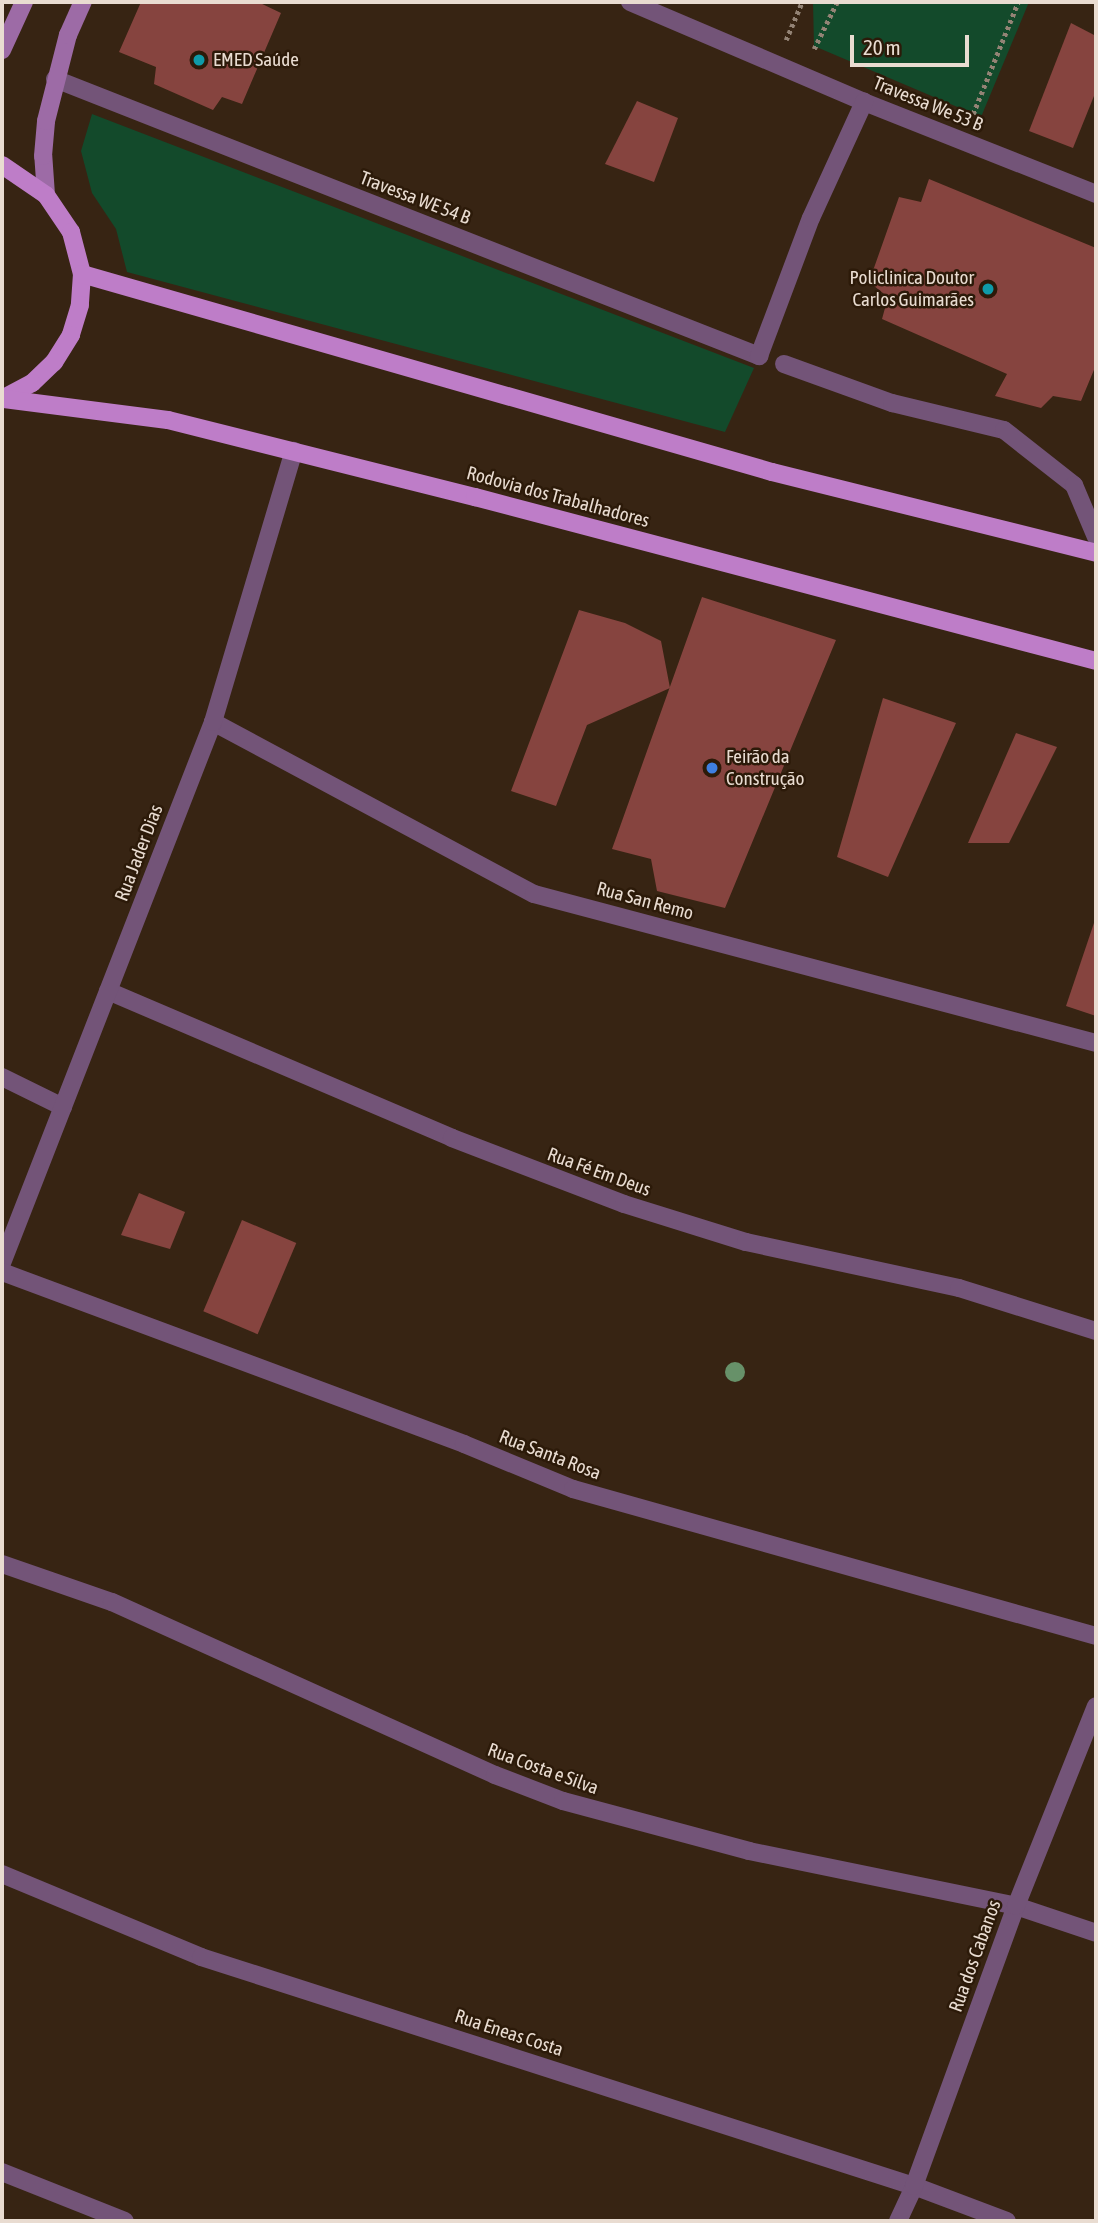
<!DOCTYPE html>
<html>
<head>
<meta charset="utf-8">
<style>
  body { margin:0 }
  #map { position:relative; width:1098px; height:2223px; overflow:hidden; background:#372413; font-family:"Asap Condensed",sans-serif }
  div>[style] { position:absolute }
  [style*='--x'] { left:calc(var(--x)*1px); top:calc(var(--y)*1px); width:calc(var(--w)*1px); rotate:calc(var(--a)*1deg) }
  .green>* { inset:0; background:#134a2b }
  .building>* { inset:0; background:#86443f; transform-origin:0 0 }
  .path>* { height:4.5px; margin-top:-2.25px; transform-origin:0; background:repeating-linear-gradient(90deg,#938375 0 3.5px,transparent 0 7px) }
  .lane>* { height:18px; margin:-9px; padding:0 9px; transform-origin:9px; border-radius:9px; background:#735478 }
  .street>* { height:18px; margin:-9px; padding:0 9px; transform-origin:9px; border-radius:9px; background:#735478 }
  .secondary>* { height:18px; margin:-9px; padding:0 9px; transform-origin:9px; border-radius:9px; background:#9d6ba6 }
  .primary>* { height:18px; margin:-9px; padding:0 9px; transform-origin:9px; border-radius:9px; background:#be7dc8 }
  .trees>* { width:20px; height:20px; margin:-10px; border-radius:50%; background:#679169 }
  .dots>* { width:19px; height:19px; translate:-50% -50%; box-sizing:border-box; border:4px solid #2c1a09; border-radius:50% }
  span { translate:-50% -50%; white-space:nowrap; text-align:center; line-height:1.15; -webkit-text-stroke:5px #2c1a09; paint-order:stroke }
  .poi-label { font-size:19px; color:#e9dcd1 }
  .left { translate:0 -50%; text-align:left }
  .right { translate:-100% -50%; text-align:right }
  .street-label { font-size:19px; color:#e9dcd1 }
  .frame { position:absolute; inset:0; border:4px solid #e9dcd1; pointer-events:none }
  .scale { position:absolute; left:850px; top:35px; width:119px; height:32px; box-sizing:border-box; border:4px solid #e9dcd1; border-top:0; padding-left:9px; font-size:21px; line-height:24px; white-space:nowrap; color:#e9dcd1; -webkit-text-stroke:5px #2c1a09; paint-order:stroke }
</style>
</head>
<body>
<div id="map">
  <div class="green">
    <div style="clip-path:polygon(813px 2px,1029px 2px,981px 117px,814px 46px)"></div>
    <div style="clip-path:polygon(92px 114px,754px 368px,725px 432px,127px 272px,116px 229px,92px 193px,81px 151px)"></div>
  </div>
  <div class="building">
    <div style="clip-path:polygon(141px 2px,258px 2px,281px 13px,242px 104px,222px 97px,213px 110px,154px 84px,156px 67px,119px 52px)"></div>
    <div style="clip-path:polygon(1071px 23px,1096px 36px,1096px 91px,1073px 148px,1029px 131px)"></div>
    <div style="clip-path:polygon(637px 101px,678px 118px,654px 182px,605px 164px)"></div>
    <div style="clip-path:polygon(929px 179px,1096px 248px,1096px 365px,1081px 401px,1053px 396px,1041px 408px,995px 396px,1007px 374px,882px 319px,888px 297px,869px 282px,899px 197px,921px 202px)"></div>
    <div style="clip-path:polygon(702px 597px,836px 640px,725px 908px,657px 891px,651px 859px,612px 849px)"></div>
    <div style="clip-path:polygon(579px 610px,625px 623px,661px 641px,670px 688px,587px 725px,556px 806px,511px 791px)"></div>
    <div style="clip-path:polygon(883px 698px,956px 723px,888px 877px,837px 857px)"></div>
    <div style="clip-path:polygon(1016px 733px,1057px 747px,1009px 843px,968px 843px)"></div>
    <div style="clip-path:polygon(1096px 917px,1096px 1016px,1066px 1006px)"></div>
    <div style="clip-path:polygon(139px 1193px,185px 1212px,170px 1249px,121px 1235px)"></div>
    <div style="left:242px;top:1220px;width:59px;height:99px;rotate:23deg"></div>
  </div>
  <div class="path">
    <div style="--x:786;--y:40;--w:41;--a:-67.2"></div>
    <div style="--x:814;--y:49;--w:52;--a:-63.9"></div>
    <div style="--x:973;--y:114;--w:121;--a:-68.1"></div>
  </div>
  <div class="lane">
    <div style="--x:784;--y:364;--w:115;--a:19.9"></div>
    <div style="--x:892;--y:403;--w:115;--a:13.6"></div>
    <div style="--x:1004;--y:430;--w:89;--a:38.2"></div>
    <div style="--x:1074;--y:485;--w:56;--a:67.1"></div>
  </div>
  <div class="street">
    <div style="--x:630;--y:2;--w:254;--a:23.1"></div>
    <div style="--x:864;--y:102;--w:250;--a:21.6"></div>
    <div style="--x:55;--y:79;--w:757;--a:21.48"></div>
    <div style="--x:759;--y:356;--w:147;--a:-69.4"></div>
    <div style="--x:811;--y:218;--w:128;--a:-65.4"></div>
    <div style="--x:213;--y:722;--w:364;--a:28.2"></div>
    <div style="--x:534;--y:894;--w:581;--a:14.85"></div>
    <div style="--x:108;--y:991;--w:374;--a:23.1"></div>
    <div style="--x:452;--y:1138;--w:184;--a:21"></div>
    <div style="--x:624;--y:1204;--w:128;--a:17.3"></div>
    <div style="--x:746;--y:1242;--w:218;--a:12.2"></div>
    <div style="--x:959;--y:1288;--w:144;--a:17.4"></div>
    <div style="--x:2;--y:1077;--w:68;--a:26.2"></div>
    <div style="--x:2;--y:1263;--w:581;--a:-68.69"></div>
    <div style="--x:213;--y:722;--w:283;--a:-73.4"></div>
    <div style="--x:2;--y:1272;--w:493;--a:20.4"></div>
    <div style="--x:464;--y:1444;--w:118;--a:22.4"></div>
    <div style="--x:573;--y:1489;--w:543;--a:15.7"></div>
    <div style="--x:2;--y:1564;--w:116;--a:19.1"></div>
    <div style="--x:112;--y:1602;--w:420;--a:24.3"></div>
    <div style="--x:495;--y:1775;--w:73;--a:20.9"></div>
    <div style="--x:563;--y:1801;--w:193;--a:15"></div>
    <div style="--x:749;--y:1851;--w:273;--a:11.6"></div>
    <div style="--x:1016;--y:1906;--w:84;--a:18.6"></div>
    <div style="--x:2;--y:1874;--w:216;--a:22.6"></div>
    <div style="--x:201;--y:1957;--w:749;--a:17.81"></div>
    <div style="--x:914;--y:2186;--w:99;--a:20.6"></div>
    <div style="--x:2;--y:2172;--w:132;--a:21.7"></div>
    <div style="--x:898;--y:2221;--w:38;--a:-65"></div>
    <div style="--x:914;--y:2186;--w:298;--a:-70"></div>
    <div style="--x:1016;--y:1906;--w:215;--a:-68.2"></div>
  </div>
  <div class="secondary">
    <div style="--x:2;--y:50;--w:53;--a:-65.4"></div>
    <div style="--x:46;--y:195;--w:39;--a:-94"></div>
    <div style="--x:43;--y:156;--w:35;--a:-85"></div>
    <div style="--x:46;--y:121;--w:89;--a:-75.7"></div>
    <div style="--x:68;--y:35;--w:36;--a:-66"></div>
  </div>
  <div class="primary">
    <div style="--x:2;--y:165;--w:53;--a:34.3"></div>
    <div style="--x:46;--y:195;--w:45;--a:56"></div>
    <div style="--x:71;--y:232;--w:43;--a:75.3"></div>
    <div style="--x:82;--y:274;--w:31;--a:94"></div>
    <div style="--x:80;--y:305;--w:31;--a:107"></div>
    <div style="--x:71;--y:335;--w:32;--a:122"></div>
    <div style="--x:54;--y:362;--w:30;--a:136"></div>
    <div style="--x:32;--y:383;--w:34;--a:152"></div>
    <div style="--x:82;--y:274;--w:718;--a:16.01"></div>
    <div style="--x:772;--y:472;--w:334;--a:14"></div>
    <div style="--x:4;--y:399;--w:165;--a:7.3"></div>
    <div style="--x:168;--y:420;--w:317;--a:14.1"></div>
    <div style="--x:475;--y:497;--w:642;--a:14.79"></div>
  </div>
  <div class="trees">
    <div style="left:735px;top:1372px"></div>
  </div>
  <div class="dots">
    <div style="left:199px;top:60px;background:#0f9aa8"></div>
    <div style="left:988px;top:289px;background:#0f9aa8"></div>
    <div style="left:712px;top:768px;background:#3f7fe0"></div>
  </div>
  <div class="poi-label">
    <span class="left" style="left:213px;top:60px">EMED Saúde</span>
    <span class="right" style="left:974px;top:289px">Policlinica Doutor<br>Carlos Guimarães</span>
    <span class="left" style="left:726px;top:768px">Feirão da<br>Construção</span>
  </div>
  <div class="street-label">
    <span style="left:928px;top:104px;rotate:22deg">Travessa We 53 B</span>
    <span style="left:415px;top:198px;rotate:21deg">Travessa WE 54 B</span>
    <span style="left:558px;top:497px;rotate:15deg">Rodovia dos Trabalhadores</span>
    <span style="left:139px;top:853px;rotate:-69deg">Rua Jader Dias</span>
    <span style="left:645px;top:901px;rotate:15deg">Rua San Remo</span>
    <span style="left:599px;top:1172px;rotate:20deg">Rua Fé Em Deus</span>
    <span style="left:550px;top:1455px;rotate:21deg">Rua Santa Rosa</span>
    <span style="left:543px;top:1769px;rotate:20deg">Rua Costa e Silva</span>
    <span style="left:975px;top:1956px;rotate:-70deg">Rua dos Cabanos</span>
    <span style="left:509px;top:2033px;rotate:18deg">Rua Eneas Costa</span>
  </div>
  <div class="frame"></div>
  <div class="scale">20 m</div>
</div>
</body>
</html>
